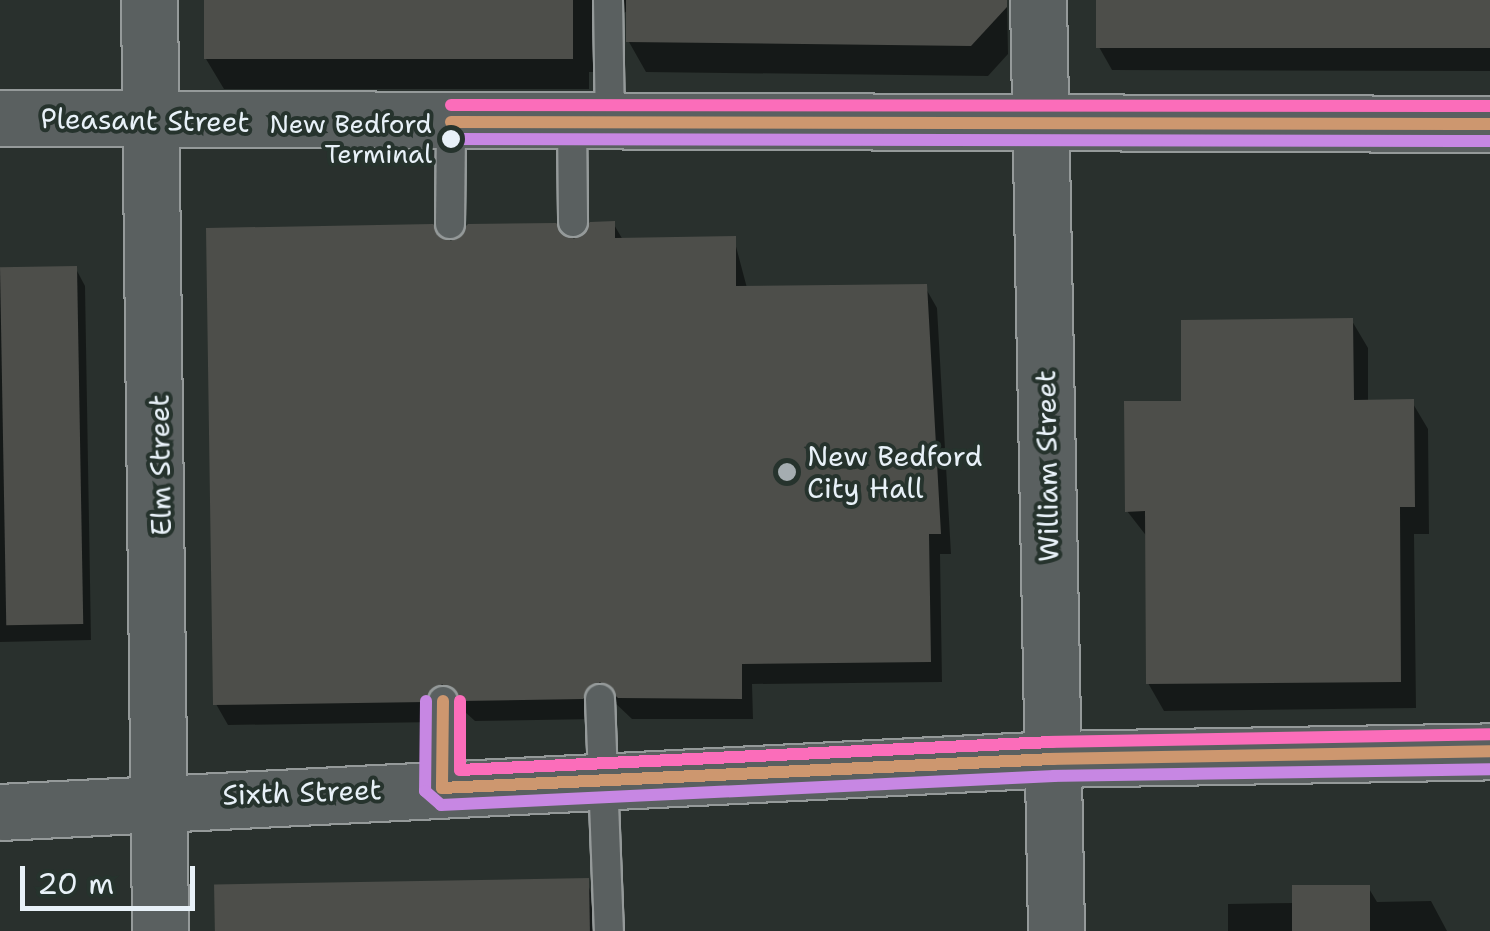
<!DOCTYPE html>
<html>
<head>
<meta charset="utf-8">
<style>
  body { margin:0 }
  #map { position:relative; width:1490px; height:931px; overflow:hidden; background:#29302d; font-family:"Shantell Sans",sans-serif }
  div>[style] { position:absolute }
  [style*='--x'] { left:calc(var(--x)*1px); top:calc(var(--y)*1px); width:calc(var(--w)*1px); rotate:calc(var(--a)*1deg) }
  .shadow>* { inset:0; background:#0007 }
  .building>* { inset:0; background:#4d4e4a; transform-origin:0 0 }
  .roads { filter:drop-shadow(2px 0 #959a9a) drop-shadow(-2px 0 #959a9a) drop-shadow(0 2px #959a9a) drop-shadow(0 -2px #959a9a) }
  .lane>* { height:28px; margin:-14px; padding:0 14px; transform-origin:14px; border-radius:14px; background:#5a6060 }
  .secondary>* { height:55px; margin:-27.5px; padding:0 27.5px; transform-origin:27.5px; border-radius:27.5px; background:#5a6060 }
  .bus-1>* { height:12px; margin:-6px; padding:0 6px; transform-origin:6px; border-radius:6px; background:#cd976f }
  .bus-2>* { height:12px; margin:-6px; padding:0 6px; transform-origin:6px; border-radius:6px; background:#c787e3 }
  .bus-3>* { height:12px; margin:-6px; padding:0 6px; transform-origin:6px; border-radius:6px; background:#fb6dba }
  .dots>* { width:28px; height:28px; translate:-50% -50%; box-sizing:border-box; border:5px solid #26332d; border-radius:50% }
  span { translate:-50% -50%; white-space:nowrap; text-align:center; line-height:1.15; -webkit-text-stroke:8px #26332d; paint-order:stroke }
  .bus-label { font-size:26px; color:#e8f1f8 }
  .right { translate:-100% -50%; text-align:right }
  .street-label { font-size:28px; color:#e8f1f8 }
  .poi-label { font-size:28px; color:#e8f1f8 }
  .left { translate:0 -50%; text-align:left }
  .scale { position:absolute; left:20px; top:866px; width:175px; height:45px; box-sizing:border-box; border:5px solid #e8f1f8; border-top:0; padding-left:12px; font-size:30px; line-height:35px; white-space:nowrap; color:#e8f1f8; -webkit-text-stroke:8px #26332d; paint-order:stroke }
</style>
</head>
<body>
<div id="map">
  <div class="shadow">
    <div style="clip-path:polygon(206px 0,1007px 0,1008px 54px,988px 76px,646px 72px,629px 42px,627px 11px,609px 23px,607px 72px,589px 72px,589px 89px,224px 89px,206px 59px)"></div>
    <div style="clip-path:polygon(1099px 0,1490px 0,1490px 71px,1112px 70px,1099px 47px)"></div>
    <div style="clip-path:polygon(613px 223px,623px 240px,734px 239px,747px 288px,925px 287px,937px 308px,951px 554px,940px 554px,942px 682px,752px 684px,753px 719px,632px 719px,613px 701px,595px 719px,475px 721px,455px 703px,438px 722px,228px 725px,216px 704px,451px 245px,574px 243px)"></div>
    <div style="clip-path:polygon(76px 269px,85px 286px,91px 640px,0 642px,0 270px)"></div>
    <div style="clip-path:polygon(1352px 321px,1368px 348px,1368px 402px,1412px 402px,1428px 429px,1429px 534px,1414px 534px,1416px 708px,1164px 711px,1148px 683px,1148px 538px,1127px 511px,1184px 403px)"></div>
    <div style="clip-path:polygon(587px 881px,603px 931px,217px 931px)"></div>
    <div style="clip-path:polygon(1368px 887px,1377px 902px,1431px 901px,1447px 931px,1228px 931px,1228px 904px,1294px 903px)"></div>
  </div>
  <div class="building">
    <div style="left:204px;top:0;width:369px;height:59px"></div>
    <div style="clip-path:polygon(626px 0,1007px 0,1007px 7px,971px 46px,626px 42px)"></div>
    <div style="left:1096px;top:0;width:394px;height:48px"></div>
    <div style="clip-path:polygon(615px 221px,615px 238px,736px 236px,736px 286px,927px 284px,941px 534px,929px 534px,931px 662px,742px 664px,742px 699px,618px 698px,600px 682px,583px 699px,460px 701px,442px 684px,426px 702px,213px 705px,206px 228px,433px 224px,451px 241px,468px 224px,556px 223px,574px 239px,590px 222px)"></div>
    <div style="left:77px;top:266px;width:358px;height:77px;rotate:89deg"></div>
    <div style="clip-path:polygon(1353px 318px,1354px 400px,1414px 399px,1415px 507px,1400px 507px,1401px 682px,1146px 684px,1145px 511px,1125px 512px,1124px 401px,1181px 401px,1181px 320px)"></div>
    <div style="left:589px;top:878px;width:53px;height:375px;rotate:89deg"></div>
    <div style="left:1292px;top:885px;width:78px;height:46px"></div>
  </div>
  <div class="roads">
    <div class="lane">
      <div style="--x:608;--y:0;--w:121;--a:89.1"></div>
      <div style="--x:572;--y:121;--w:101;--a:89.4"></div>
      <div style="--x:450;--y:224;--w:102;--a:-89.4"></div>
      <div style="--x:600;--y:699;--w:232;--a:87.8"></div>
      <div style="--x:442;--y:788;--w:87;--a:-89.3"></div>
    </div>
    <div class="secondary">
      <div style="--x:149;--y:0;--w:931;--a:89.32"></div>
      <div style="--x:1038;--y:0;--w:931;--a:88.89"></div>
      <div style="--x:0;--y:118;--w:1490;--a:0.23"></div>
      <div style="--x:0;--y:812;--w:1054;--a:-2.88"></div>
      <div style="--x:1053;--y:759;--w:437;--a:-1"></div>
    </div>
  </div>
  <div class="bus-1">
    <div style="--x:451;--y:122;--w:1039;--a:0.11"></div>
    <div style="--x:443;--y:701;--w:87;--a:90.7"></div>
    <div style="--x:442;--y:788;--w:612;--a:-2.72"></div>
    <div style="--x:1053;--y:759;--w:437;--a:-1"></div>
  </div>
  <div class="bus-2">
    <div style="--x:451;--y:139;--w:1039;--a:0.11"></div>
    <div style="--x:426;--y:701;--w:90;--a:90.6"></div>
    <div style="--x:425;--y:791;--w:21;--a:41"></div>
    <div style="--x:441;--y:805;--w:614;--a:-2.71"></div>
    <div style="--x:1054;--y:776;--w:436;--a:-0.9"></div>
  </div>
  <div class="bus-3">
    <div style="--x:451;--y:105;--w:1039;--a:0.06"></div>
    <div style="--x:460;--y:701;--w:69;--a:90"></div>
    <div style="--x:460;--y:770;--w:593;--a:-2.71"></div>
    <div style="--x:1052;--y:742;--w:438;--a:-1"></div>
  </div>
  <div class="dots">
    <div style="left:451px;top:139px;background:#e8f1f8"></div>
    <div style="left:787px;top:472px;background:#a5adb1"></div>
  </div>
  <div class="bus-label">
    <span class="right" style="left:432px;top:139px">New Bedford<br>Terminal</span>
  </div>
  <div class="street-label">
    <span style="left:145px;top:120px;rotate:1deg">Pleasant Street</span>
    <span style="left:160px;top:465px;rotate:-91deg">Elm Street</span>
    <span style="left:1047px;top:466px;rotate:-91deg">William Street</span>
    <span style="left:302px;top:792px;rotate:-2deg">Sixth Street</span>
  </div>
  <div class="poi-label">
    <span class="left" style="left:807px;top:472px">New Bedford<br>City Hall</span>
  </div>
  <div class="scale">20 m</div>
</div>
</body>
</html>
